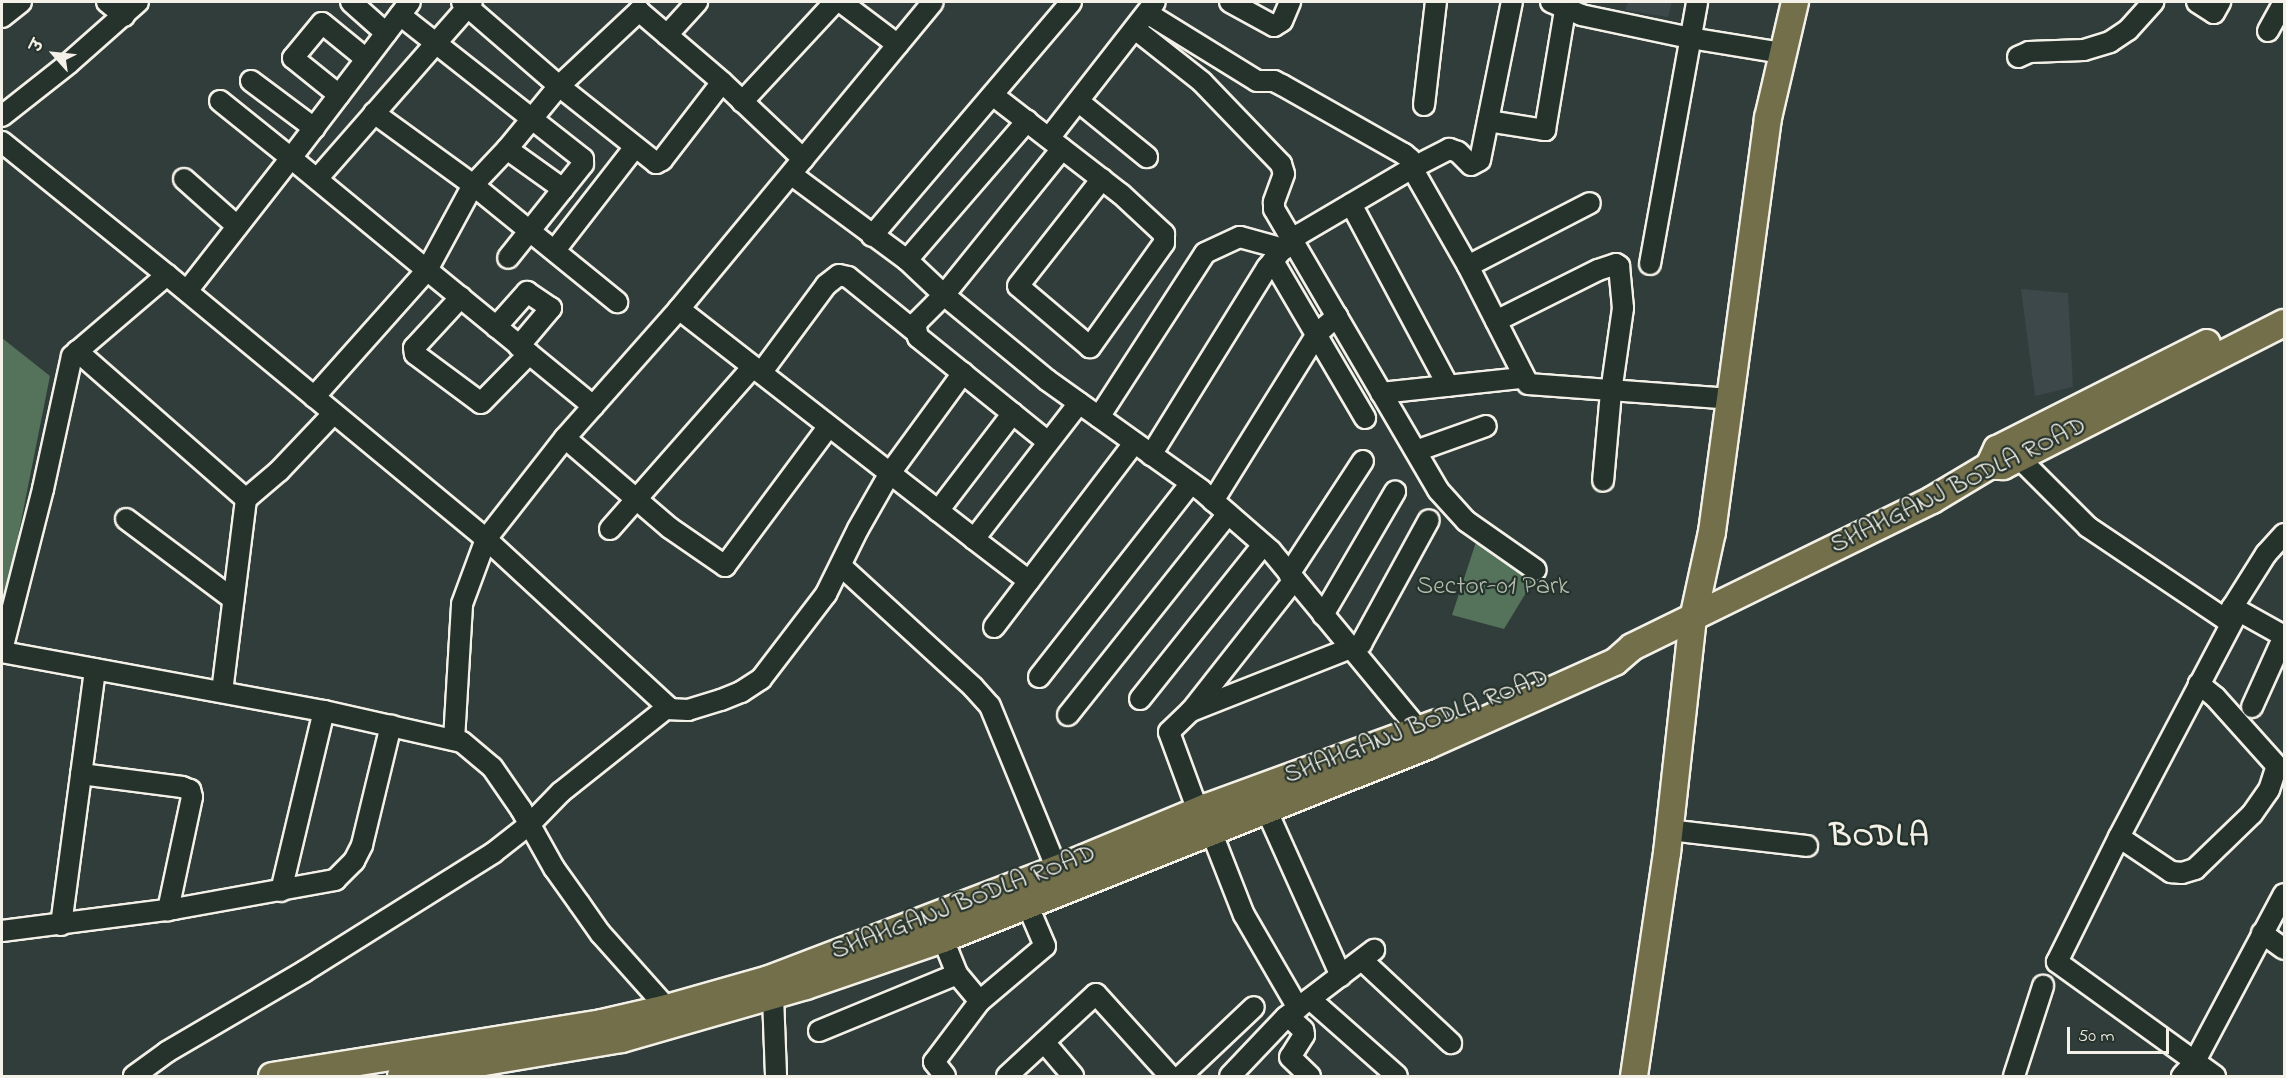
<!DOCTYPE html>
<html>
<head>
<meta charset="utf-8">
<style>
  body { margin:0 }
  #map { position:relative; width:2286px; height:1078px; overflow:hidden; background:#303d3a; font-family:"Indie Flower","Playpen Sans Deva",sans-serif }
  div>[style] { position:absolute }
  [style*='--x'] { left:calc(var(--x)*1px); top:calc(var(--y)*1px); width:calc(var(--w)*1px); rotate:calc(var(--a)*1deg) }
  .built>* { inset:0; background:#3c484a }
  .green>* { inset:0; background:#55725a }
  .roads { filter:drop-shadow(2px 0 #f4f1e8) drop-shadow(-2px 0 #f4f1e8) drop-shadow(0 2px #f4f1e8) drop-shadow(0 -2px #f4f1e8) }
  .minor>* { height:20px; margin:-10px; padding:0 10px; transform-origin:10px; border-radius:10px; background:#26332d }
  .major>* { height:26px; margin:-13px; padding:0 13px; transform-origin:13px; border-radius:13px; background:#726f4a }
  span { translate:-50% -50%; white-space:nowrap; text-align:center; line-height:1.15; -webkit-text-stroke:4.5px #26332d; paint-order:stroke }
  .street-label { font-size:26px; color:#f4f1e8 }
  .park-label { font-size:26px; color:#b4beaf }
  .district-label { font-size:32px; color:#f4f1e8; font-weight:700; letter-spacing:1.5px }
  .frame { position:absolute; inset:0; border:3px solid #f4f1e8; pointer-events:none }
  .north { position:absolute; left:24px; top:24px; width:60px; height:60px; -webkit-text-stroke:4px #26332d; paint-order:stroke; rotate:297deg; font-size:16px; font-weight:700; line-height:24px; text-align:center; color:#f4f1e8 }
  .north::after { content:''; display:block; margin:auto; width:21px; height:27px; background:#f4f1e8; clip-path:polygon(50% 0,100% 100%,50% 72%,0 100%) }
  .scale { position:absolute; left:2067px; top:1027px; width:102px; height:27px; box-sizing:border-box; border:3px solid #f4f1e8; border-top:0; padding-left:8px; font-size:18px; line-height:21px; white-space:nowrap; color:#f4f1e8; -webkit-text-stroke:4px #26332d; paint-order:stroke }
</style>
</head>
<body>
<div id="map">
  <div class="built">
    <div style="clip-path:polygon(1628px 2px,1672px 2px,1668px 17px,1625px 10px)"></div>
    <div style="clip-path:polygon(2021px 289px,2068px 293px,2073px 387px,2035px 396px)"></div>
  </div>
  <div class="green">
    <div style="clip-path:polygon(2px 338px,50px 376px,2px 617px)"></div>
    <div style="clip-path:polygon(1476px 542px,1535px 578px,1504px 629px,1452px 615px)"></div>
  </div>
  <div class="roads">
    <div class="minor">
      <div style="--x:107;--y:2;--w:22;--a:39"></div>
      <div style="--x:351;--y:2;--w:47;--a:41.5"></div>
      <div style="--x:462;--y:2;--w:128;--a:40.9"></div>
      <div style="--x:559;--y:86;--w:124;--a:38.4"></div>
      <div style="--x:656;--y:163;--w:7;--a:-27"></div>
      <div style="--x:662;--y:160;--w:98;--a:-52.4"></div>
      <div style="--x:841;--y:2;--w:71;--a:37"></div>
      <div style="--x:1230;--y:2;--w:50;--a:28.6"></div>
      <div style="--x:1274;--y:26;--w:9;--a:-32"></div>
      <div style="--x:1282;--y:21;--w:21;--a:-67"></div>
      <div style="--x:1551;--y:2;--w:33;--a:23"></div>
      <div style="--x:1581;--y:15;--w:111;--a:11.9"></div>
      <div style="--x:1690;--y:38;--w:94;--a:9.2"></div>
      <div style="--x:2197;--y:2;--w:20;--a:33"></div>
      <div style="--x:2214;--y:13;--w:13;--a:-61"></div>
      <div style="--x:1147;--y:13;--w:129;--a:31.7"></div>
      <div style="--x:1257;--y:81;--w:17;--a:0"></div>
      <div style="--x:1274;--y:81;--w:9;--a:27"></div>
      <div style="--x:1282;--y:85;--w:140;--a:29.5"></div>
      <div style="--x:1404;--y:154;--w:8;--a:40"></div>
      <div style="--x:1410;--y:159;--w:9;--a:77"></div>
      <div style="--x:1412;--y:168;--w:42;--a:-27.2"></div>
      <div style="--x:1449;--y:149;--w:9;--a:18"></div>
      <div style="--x:1458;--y:152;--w:18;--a:45"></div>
      <div style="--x:1471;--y:165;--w:10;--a:-29"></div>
      <div style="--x:1480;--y:160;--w:161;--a:-78.6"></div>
      <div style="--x:400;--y:15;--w:233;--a:38.2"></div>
      <div style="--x:583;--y:159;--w:5;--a:90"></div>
      <div style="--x:583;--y:164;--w:120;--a:128.6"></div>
      <div style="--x:2;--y:17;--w:24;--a:-38"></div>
      <div style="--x:1135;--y:29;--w:85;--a:38.3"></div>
      <div style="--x:1202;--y:82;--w:114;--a:46.1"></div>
      <div style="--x:1281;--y:164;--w:10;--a:73"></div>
      <div style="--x:1284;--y:174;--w:30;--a:110"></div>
      <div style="--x:1274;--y:202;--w:7;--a:90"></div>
      <div style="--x:1274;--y:209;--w:325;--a:59.7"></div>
      <div style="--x:1438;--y:490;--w:42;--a:47.9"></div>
      <div style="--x:1466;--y:521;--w:85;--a:35"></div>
      <div style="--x:2268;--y:31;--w:33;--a:-61"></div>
      <div style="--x:667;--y:35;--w:45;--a:-47.7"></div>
      <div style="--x:2018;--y:57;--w:12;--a:-24"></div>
      <div style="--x:2029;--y:52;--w:55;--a:-2.1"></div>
      <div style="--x:2084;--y:50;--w:27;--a:-17"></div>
      <div style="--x:2110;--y:42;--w:22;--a:-34"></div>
      <div style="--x:2128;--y:30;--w:38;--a:-48"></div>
      <div style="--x:251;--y:81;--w:79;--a:36.7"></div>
      <div style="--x:339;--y:95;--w:59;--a:-141.2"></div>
      <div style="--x:293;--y:58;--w:45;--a:-50.4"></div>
      <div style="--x:322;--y:23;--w:57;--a:39.3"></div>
      <div style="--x:994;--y:96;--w:160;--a:37.7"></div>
      <div style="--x:1121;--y:194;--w:59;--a:42.9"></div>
      <div style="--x:1164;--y:234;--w:9;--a:90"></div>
      <div style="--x:1164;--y:243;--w:128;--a:125.4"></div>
      <div style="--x:1090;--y:347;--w:94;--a:-139.7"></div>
      <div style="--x:1018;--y:286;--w:136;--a:-51.9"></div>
      <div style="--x:220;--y:101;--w:91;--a:38.8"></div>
      <div style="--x:291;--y:158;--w:196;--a:-52.7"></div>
      <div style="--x:1078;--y:101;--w:89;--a:39.1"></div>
      <div style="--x:742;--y:102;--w:137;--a:-47.1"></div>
      <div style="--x:1424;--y:105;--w:104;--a:-83.4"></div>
      <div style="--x:374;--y:113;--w:122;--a:36"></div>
      <div style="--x:473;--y:185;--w:186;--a:39.1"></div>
      <div style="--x:2;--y:116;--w:85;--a:-38.3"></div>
      <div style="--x:69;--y:63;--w:92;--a:-41.5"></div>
      <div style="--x:1488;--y:121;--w:58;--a:9"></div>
      <div style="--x:1545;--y:130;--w:122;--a:-80.5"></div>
      <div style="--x:1049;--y:138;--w:172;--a:-52.1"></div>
      <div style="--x:2;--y:142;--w:212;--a:38.9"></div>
      <div style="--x:167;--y:275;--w:414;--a:39.6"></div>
      <div style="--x:486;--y:539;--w:248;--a:42.7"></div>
      <div style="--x:668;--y:707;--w:137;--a:141.5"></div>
      <div style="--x:561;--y:792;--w:45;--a:134.1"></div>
      <div style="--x:530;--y:824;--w:47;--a:141.9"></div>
      <div style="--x:493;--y:853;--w:222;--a:147.9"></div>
      <div style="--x:305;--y:971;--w:160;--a:149.6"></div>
      <div style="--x:167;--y:1052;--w:41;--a:144"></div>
      <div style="--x:507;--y:149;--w:69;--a:35.5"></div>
      <div style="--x:792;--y:175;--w:143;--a:36.5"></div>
      <div style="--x:907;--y:260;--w:51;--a:43.4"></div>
      <div style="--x:944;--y:295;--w:134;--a:39.5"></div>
      <div style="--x:1047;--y:380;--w:189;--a:35.5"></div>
      <div style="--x:1201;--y:490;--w:93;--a:41.1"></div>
      <div style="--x:1271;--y:551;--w:232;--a:50.4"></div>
      <div style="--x:1419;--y:730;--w:12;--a:66"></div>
      <div style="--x:184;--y:179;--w:71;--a:41.6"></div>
      <div style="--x:317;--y:179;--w:235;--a:-48.8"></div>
      <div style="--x:1351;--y:204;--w:206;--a:61.9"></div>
      <div style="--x:872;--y:236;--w:307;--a:-49.6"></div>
      <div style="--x:555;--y:250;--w:130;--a:-52.2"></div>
      <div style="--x:907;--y:260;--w:184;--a:-49.2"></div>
      <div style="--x:1273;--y:261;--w:182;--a:59.6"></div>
      <div style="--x:1650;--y:264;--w:266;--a:-79.8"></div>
      <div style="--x:1468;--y:266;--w:137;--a:-27.3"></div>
      <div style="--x:187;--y:291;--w:169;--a:-52"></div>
      <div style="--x:291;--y:158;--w:176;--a:39.5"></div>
      <div style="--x:427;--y:270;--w:97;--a:-61.6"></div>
      <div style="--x:473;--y:185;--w:50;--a:-46.6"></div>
      <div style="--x:507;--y:149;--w:82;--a:-50.5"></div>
      <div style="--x:559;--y:86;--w:110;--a:-43.2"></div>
      <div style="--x:639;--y:11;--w:109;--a:40.5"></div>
      <div style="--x:722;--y:82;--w:112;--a:43.5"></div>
      <div style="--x:461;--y:297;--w:69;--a:132.7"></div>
      <div style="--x:414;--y:348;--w:6;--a:81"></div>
      <div style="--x:415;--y:354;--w:82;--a:36.6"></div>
      <div style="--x:481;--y:403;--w:69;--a:-45.6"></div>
      <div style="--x:679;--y:309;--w:374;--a:37.9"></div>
      <div style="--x:1496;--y:321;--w:114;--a:-26.6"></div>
      <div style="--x:1598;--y:270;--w:19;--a:-18"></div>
      <div style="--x:1616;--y:264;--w:4;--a:34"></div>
      <div style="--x:1619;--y:266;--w:42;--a:84.6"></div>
      <div style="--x:1623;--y:308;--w:85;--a:98.1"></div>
      <div style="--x:1611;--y:392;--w:89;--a:95.1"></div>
      <div style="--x:496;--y:327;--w:47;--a:-48.5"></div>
      <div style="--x:527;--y:292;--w:29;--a:34"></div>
      <div style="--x:551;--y:308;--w:50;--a:130.1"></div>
      <div style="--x:77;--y:351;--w:225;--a:41.2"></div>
      <div style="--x:761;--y:373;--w:109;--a:-53.5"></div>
      <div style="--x:826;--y:285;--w:16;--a:-38"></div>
      <div style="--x:839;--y:275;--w:9;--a:13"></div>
      <div style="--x:848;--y:277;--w:87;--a:39"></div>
      <div style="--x:1381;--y:393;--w:142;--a:-6.1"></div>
      <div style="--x:314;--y:397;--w:170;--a:-48.3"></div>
      <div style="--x:427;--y:270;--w:215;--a:39.3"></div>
      <div style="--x:1099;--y:417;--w:195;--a:-57.1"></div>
      <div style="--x:1205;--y:253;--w:38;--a:-25"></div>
      <div style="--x:1240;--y:237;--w:46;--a:15.3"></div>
      <div style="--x:565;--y:438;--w:138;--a:40.6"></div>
      <div style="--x:670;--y:528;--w:67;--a:34.6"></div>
      <div style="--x:725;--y:566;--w:174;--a:-53.4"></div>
      <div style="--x:1048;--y:442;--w:167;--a:-141.1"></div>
      <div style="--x:918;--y:337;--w:9;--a:-103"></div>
      <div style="--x:916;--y:328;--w:6;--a:-81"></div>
      <div style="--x:917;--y:322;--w:38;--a:-45"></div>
      <div style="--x:944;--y:295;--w:188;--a:-51.1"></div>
      <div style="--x:1416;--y:451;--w:74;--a:-19.7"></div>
      <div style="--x:1151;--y:455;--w:220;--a:-58.2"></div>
      <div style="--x:1267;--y:268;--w:23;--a:-50"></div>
      <div style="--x:1282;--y:250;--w:24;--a:-42"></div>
      <div style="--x:1300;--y:234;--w:130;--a:-30.5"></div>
      <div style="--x:1412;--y:168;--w:113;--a:60.3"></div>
      <div style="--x:1468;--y:266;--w:132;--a:63"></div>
      <div style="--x:1528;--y:384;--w:203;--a:4.2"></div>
      <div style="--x:2019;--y:458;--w:98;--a:45"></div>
      <div style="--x:2088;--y:527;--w:165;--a:33.9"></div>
      <div style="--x:2225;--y:619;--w:77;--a:-57.8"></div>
      <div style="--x:2266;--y:554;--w:27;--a:-48"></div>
      <div style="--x:1213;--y:501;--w:197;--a:-58.1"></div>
      <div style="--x:1317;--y:334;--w:27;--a:-42"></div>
      <div style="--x:938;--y:511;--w:123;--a:-52.6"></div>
      <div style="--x:126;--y:519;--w:134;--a:36.8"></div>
      <div style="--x:610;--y:529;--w:216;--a:-48.6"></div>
      <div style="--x:841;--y:566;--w:179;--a:42.5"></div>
      <div style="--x:973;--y:687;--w:25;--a:48"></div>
      <div style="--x:990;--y:706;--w:176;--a:67.7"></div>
      <div style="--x:1289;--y:574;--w:135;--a:-56.8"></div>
      <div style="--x:1029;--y:581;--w:69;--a:-142.6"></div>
      <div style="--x:974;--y:539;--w:172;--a:-52.3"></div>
      <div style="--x:2232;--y:607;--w:60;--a:29.1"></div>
      <div style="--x:1323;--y:615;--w:143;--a:-59.7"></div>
      <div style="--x:994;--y:627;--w:231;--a:-52.7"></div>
      <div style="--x:2;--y:650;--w:166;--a:-75.7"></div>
      <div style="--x:43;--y:489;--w:136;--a:-77.7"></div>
      <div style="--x:72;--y:356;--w:125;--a:-40.5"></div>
      <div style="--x:2;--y:652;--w:327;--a:10.4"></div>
      <div style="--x:324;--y:711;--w:141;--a:12.7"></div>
      <div style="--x:462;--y:742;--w:39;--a:40"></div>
      <div style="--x:492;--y:767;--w:51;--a:55.4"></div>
      <div style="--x:521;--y:809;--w:68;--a:60.8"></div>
      <div style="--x:554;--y:868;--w:43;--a:54.5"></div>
      <div style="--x:579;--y:903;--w:38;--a:55"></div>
      <div style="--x:601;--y:934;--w:99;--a:48.3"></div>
      <div style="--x:1039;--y:677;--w:246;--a:-51.9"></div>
      <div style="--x:222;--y:692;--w:194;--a:-82.9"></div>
      <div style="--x:246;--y:499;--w:43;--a:-40.3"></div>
      <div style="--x:279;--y:471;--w:79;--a:-46.5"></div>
      <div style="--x:1140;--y:699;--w:197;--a:-51.4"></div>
      <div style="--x:2252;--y:707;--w:78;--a:-65.7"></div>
      <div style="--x:667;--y:709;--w:21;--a:3"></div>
      <div style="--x:688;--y:710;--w:34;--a:-17"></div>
      <div style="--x:721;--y:700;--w:22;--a:-22"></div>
      <div style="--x:741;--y:692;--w:24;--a:-33"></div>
      <div style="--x:761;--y:679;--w:107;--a:-52.6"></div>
      <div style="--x:826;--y:594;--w:72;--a:-63.8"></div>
      <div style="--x:858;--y:529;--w:64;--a:-60.3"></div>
      <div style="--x:890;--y:473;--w:124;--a:-53.9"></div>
      <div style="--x:1191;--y:711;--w:183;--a:-21.5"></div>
      <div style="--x:1361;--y:644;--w:141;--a:-61.3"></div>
      <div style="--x:1068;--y:715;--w:257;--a:-51.5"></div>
      <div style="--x:454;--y:740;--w:136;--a:-86.6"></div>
      <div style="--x:462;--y:604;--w:69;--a:-69.7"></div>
      <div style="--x:486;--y:539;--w:128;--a:-52"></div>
      <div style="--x:565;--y:438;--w:172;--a:-48.5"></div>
      <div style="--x:679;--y:309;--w:398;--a:-50.4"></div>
      <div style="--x:81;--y:774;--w:102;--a:7.3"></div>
      <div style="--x:182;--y:787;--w:9;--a:21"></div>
      <div style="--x:190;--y:790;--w:7;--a:74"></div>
      <div style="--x:192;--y:797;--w:116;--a:102"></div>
      <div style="--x:1266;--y:809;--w:183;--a:65.8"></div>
      <div style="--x:1198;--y:811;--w:84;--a:-110.2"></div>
      <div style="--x:1169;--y:732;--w:30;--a:-44"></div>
      <div style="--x:1191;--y:711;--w:167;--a:-51.8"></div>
      <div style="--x:1669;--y:830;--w:139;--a:6.6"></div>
      <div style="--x:1211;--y:831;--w:90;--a:68.6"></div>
      <div style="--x:1244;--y:915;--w:108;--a:59.9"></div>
      <div style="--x:2119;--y:837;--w:63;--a:33.9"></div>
      <div style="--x:2171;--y:872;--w:11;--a:5"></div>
      <div style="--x:2182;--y:873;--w:14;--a:-17"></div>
      <div style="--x:2195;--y:869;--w:79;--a:-44"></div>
      <div style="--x:2252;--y:814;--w:29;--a:-55"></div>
      <div style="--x:2269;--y:790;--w:25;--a:-72"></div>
      <div style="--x:2277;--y:766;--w:93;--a:-131.9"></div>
      <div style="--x:2215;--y:697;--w:21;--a:-141"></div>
      <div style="--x:281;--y:891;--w:185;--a:-76.6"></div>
      <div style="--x:61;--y:925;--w:258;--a:-82.4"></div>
      <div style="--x:2;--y:931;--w:173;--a:-7.3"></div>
      <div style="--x:174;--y:909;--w:164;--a:-10.2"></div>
      <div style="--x:335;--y:880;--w:27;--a:-45"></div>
      <div style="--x:354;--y:861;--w:18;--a:-63"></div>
      <div style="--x:362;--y:845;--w:123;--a:-76.4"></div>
      <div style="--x:2262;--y:933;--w:27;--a:36"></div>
      <div style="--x:943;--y:939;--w:38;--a:68"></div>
      <div style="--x:957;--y:974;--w:35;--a:50"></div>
      <div style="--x:1362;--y:960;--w:122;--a:43"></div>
      <div style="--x:773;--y:997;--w:79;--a:87.8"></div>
      <div style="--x:1310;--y:999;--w:116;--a:41.5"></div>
      <div style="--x:1288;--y:1016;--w:21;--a:43"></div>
      <div style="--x:1303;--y:1030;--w:5;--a:79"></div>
      <div style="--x:1304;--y:1035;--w:26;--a:122"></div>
      <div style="--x:1290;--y:1057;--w:28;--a:44"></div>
      <div style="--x:819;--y:1031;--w:149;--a:-22.4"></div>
      <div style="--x:1044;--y:1042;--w:45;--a:49.5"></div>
      <div style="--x:945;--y:1076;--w:18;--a:-128"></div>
      <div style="--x:934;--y:1062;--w:76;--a:-53"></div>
      <div style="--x:980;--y:1001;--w:85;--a:-40.2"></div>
      <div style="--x:1045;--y:946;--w:46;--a:-113.2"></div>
      <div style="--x:1007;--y:1076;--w:121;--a:-42.7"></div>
      <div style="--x:1096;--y:994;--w:110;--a:47.9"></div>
      <div style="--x:1181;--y:1076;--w:100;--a:-43.4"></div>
      <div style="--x:1230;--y:1076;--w:81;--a:-46.5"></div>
      <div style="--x:1286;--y:1017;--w:111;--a:-37.3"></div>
      <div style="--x:2014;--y:1076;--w:95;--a:-72.1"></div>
      <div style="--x:2182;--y:1076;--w:18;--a:-47"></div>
      <div style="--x:2194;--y:1063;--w:191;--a:-62"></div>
      <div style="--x:2215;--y:1076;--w:195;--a:-144.2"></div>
      <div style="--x:2057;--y:962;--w:140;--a:-63.6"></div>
      <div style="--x:2119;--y:837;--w:255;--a:-62.2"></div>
    </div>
    <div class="major">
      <div style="--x:1989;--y:466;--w:19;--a:-65"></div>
      <div style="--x:1997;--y:449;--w:235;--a:-26.8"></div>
      <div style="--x:272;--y:1076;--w:334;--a:-9.1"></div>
      <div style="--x:602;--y:1023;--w:67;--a:-13"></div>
      <div style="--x:667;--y:1008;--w:106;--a:-15.9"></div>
      <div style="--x:769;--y:979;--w:308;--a:-20.9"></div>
      <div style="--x:1057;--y:869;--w:162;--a:-22.5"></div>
      <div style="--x:1207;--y:807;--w:244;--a:-20.1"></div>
      <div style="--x:401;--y:1076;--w:224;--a:-9.5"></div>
      <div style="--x:622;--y:1039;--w:191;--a:-16.1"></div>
      <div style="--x:806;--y:986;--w:145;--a:-18.9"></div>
      <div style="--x:943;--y:939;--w:521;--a:-21.74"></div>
      <div style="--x:1427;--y:746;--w:206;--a:-24.1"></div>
      <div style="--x:1615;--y:662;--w:23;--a:-41"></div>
      <div style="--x:1632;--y:647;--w:334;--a:-26.1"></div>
      <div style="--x:1932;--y:500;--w:66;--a:-30.8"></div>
      <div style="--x:1989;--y:466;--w:14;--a:0"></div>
      <div style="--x:2003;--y:466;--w:315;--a:-27"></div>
      <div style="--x:1634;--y:1076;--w:225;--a:-81.6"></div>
      <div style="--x:1667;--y:853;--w:235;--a:-83.7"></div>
      <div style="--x:1693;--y:619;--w:89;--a:-77.7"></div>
      <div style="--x:1712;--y:532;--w:418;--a:-82.3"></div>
      <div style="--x:1768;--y:118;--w:119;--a:-76.9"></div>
    </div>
  </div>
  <div class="street-label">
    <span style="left:1959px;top:487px;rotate:-26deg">SHAHGANJ BODLA ROAD</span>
    <span style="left:1417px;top:728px;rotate:-21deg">SHAHGANJ BODLA ROAD</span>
    <span style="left:964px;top:904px;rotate:-21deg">SHAHGANJ BODLA ROAD</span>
  </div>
  <div class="park-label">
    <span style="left:1493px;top:588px">Sector-01 Park</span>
  </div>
  <div class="district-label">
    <span style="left:1880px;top:838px">BODLA</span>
  </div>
  <div class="frame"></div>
  <div class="north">उ</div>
  <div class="scale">50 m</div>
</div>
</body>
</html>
